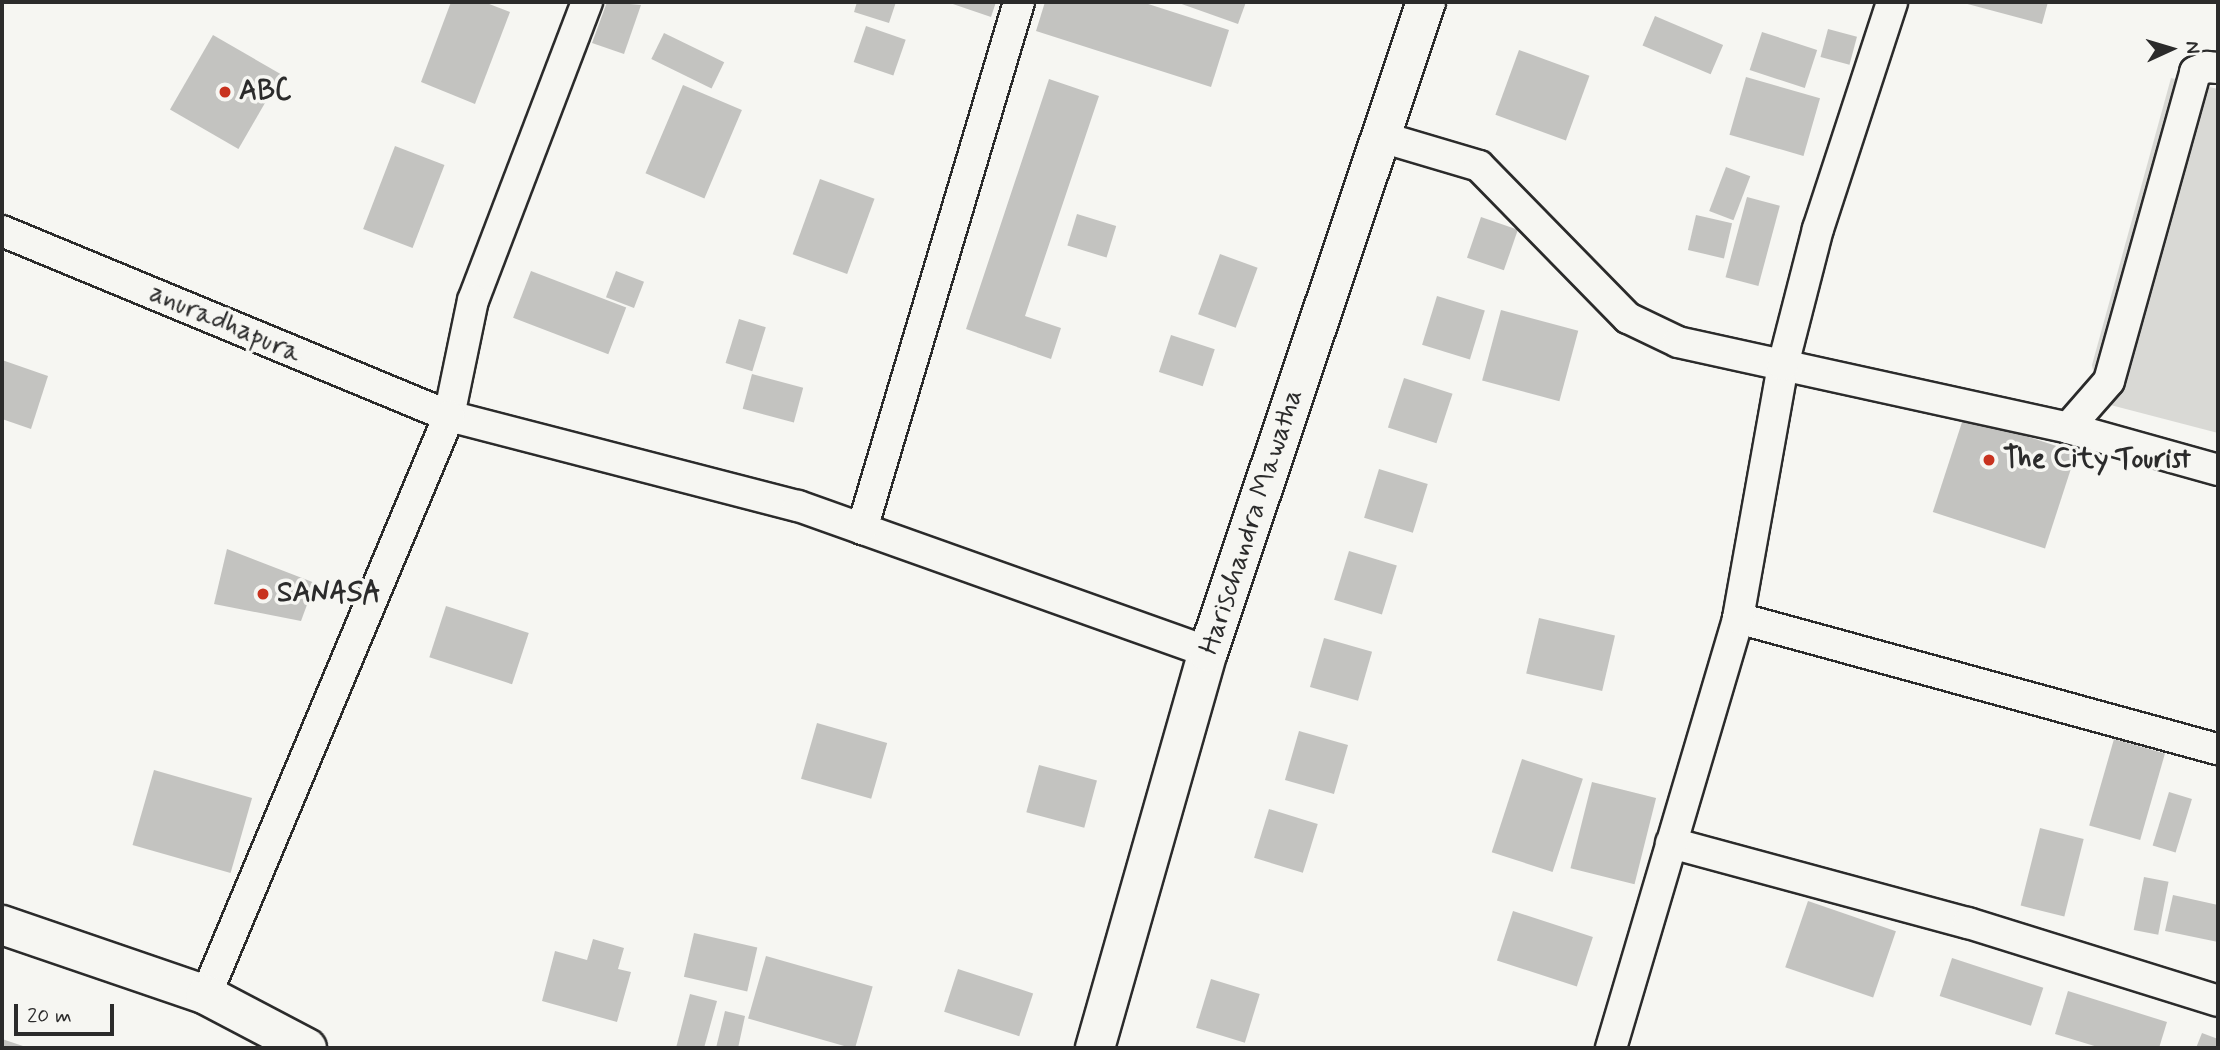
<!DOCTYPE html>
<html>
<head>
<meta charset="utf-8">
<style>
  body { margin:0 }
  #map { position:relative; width:2220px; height:1050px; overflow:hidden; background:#f6f6f2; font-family:Mynerve,sans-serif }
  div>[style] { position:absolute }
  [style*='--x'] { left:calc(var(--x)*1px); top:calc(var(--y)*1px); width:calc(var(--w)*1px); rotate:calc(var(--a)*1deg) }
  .green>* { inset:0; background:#d9d9d5 }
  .building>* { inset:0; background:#c3c3c0; transform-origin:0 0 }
  .roads { filter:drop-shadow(2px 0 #2b2b2b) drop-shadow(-2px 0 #2b2b2b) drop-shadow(0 2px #2b2b2b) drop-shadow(0 -2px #2b2b2b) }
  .minor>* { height:30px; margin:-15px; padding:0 15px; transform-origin:15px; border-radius:15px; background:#f6f6f2 }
  .primary>* { height:38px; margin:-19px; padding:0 19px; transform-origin:19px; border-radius:19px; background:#f6f6f2 }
  .dots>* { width:19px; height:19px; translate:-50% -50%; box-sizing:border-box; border:4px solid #f6f6f2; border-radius:50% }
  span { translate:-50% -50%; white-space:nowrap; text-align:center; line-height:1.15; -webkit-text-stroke:7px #f6f6f2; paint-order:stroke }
  .poi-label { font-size:28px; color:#2b2b2b; font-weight:700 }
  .left { translate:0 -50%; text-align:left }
  .street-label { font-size:28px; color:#2b2b2b }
  .frame { position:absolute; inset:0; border:4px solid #2b2b2b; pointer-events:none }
  .north { position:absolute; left:2136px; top:14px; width:70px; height:70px; -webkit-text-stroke:5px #f6f6f2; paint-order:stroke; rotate:86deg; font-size:19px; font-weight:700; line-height:28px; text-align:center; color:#2b2b2b }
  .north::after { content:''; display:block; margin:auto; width:24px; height:32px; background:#2b2b2b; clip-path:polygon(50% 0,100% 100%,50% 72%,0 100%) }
  .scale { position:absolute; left:14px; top:1004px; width:100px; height:32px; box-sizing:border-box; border:4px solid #2b2b2b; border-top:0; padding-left:9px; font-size:21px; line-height:24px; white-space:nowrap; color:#2b2b2b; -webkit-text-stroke:5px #f6f6f2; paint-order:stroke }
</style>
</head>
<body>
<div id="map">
  <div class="green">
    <div style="clip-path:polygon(2171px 78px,2218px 89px,2218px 433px,2099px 402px,2092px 365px)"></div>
  </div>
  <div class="building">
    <div style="clip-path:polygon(451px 2px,484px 2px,510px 12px,475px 104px,421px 82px)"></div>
    <div style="clip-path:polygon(607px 2px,641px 5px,624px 54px,592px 43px)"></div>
    <div style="clip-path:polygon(857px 2px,896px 2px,889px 23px,854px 12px)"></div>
    <div style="clip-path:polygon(947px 2px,996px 2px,991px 17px)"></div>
    <div style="clip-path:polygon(1045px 2px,1142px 2px,1229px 30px,1211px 87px,1036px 31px)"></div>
    <div style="clip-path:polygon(1176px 2px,1246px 2px,1238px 24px)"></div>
    <div style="clip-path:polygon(1960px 2px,2048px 2px,2042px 24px)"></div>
    <div style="left:1655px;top:16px;width:74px;height:32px;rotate:23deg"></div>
    <div style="left:866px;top:26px;width:42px;height:38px;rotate:19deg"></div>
    <div style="left:1828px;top:29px;width:30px;height:29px;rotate:15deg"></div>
    <div style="left:1762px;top:32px;width:58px;height:40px;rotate:18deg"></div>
    <div style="left:664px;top:33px;width:67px;height:29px;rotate:26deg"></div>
    <div style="left:213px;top:35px;width:79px;height:86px;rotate:30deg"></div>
    <div style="left:1519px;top:50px;width:75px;height:69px;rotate:20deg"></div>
    <div style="left:1746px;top:77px;width:77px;height:60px;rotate:16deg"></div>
    <div style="clip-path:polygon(1049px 79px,1099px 96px,1025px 316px,1061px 328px,1051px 359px,966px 329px)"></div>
    <div style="left:683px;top:85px;width:64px;height:96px;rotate:23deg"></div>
    <div style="left:395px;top:146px;width:53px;height:89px;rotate:21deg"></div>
    <div style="left:1726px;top:167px;width:26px;height:47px;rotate:21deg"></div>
    <div style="left:820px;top:179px;width:58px;height:80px;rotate:20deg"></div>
    <div style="left:1747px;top:197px;width:34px;height:83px;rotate:15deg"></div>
    <div style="left:1077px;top:214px;width:41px;height:33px;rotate:17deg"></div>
    <div style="left:1696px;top:215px;width:37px;height:36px;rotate:13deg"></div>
    <div style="left:1481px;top:217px;width:39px;height:43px;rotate:19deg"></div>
    <div style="left:1220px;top:254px;width:40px;height:64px;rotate:20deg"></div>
    <div style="left:531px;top:271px;width:102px;height:50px;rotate:21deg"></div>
    <div style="left:616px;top:271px;width:30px;height:28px;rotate:21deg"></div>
    <div style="left:1437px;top:296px;width:50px;height:51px;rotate:17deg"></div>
    <div style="left:1501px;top:310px;width:80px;height:73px;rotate:15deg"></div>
    <div style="left:739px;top:319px;width:28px;height:46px;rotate:17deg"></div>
    <div style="left:1171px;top:335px;width:46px;height:39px;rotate:18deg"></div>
    <div style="clip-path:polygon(2px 360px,48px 376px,31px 429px,2px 419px)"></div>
    <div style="left:752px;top:374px;width:53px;height:36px;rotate:15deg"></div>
    <div style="left:1404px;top:378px;width:51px;height:52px;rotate:18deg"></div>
    <div style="left:1964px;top:416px;width:118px;height:101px;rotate:18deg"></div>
    <div style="left:1379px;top:469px;width:51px;height:51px;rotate:17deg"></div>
    <div style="clip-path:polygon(227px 549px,315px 583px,301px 621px,214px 604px)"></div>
    <div style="left:1349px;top:551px;width:50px;height:51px;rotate:17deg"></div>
    <div style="left:446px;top:606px;width:87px;height:54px;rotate:18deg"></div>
    <div style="left:1539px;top:618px;width:78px;height:57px;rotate:13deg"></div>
    <div style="left:1324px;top:638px;width:50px;height:51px;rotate:16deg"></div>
    <div style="left:817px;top:723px;width:73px;height:58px;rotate:16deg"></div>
    <div style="left:1299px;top:731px;width:51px;height:51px;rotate:16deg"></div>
    <div style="left:2114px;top:739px;width:53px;height:90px;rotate:16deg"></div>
    <div style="left:1522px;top:759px;width:64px;height:98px;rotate:18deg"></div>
    <div style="left:1039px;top:765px;width:60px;height:49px;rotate:15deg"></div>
    <div style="left:154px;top:770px;width:102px;height:78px;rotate:16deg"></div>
    <div style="left:1592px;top:782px;width:66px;height:89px;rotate:14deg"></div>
    <div style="left:2169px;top:792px;width:24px;height:56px;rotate:17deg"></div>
    <div style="left:1269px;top:809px;width:51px;height:51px;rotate:17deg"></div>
    <div style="left:2040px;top:828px;width:45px;height:80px;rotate:14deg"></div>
    <div style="left:2144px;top:877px;width:25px;height:54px;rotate:11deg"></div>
    <div style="clip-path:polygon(2173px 895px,2218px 905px,2218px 942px,2165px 931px)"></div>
    <div style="left:1808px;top:901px;width:93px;height:70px;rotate:19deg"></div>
    <div style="left:1513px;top:911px;width:84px;height:52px;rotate:18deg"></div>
    <div style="left:694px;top:933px;width:65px;height:45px;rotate:13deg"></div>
    <div style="clip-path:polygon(593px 939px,624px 948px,618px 969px,631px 972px,617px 1022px,542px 1001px,555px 951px,587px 960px)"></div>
    <div style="left:766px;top:956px;width:111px;height:65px;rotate:16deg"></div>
    <div style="left:1952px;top:958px;width:96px;height:40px;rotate:18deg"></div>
    <div style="left:958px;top:969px;width:79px;height:45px;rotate:18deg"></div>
    <div style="left:1211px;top:979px;width:51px;height:51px;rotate:17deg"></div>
    <div style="clip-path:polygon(2068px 991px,2167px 1022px,2159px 1048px,2101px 1048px,2055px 1034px)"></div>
    <div style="clip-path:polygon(690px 994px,717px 1001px,704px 1048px,676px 1048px)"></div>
    <div style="clip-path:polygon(725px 1011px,745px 1016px,738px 1048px,716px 1048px)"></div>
    <div style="clip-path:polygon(2202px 1033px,2218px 1039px,2218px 1048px,2196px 1048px)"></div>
    <div style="clip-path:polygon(2px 1039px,29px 1048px,2px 1048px)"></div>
  </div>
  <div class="roads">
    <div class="minor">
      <div style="--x:587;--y:2;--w:319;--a:110.9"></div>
      <div style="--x:473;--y:300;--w:118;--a:101.7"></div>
      <div style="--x:449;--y:416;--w:360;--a:14.5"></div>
      <div style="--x:798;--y:506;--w:435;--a:19.6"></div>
      <div style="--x:1381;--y:137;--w:102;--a:16.5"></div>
      <div style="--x:1479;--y:166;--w:213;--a:45.6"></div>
      <div style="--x:1628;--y:318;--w:55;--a:25.6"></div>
      <div style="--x:1678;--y:342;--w:399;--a:12.4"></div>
      <div style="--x:2068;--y:428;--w:156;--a:15.6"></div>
      <div style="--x:2;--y:231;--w:484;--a:22.5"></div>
      <div style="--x:449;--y:416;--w:628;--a:112.77"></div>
      <div style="--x:2068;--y:428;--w:62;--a:-48.9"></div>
      <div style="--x:2109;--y:381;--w:321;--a:-74.4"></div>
      <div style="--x:2195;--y:72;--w:13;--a:-23"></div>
      <div style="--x:2207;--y:67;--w:11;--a:5"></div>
      <div style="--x:862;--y:529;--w:550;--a:-73.41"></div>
      <div style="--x:1738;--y:618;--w:498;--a:15.3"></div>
      <div style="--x:1671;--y:843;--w:308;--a:15.1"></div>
      <div style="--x:1968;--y:923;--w:262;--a:17.3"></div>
      <div style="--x:1611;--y:1048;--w:448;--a:-73.5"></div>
      <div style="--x:1738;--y:618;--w:257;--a:-79.9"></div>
      <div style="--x:1783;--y:365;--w:140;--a:-75.6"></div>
      <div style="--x:1818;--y:229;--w:239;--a:-71.9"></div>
    </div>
    <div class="primary">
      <div style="--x:2;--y:925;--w:216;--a:18.9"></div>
      <div style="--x:206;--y:995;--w:114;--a:27.7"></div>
      <div style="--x:1095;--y:1048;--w:412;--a:-74.1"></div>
      <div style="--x:1208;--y:652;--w:686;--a:-71.46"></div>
    </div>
  </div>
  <div class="dots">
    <div style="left:225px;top:92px;background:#c8321e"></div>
    <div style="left:1989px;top:460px;background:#c8321e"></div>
    <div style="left:263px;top:594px;background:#c8321e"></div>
  </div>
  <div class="poi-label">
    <span class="left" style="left:239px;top:92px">ABC</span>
    <span class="left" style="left:2003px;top:460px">The City Tourist</span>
    <span class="left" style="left:277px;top:594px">SANASA</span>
  </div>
  <div class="street-label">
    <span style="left:225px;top:324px;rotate:23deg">anuradhapura</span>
    <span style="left:1252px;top:522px;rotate:-72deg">Harischandra Mawatha</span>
  </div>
  <div class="frame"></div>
  <div class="north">N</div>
  <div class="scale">20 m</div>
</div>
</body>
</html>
